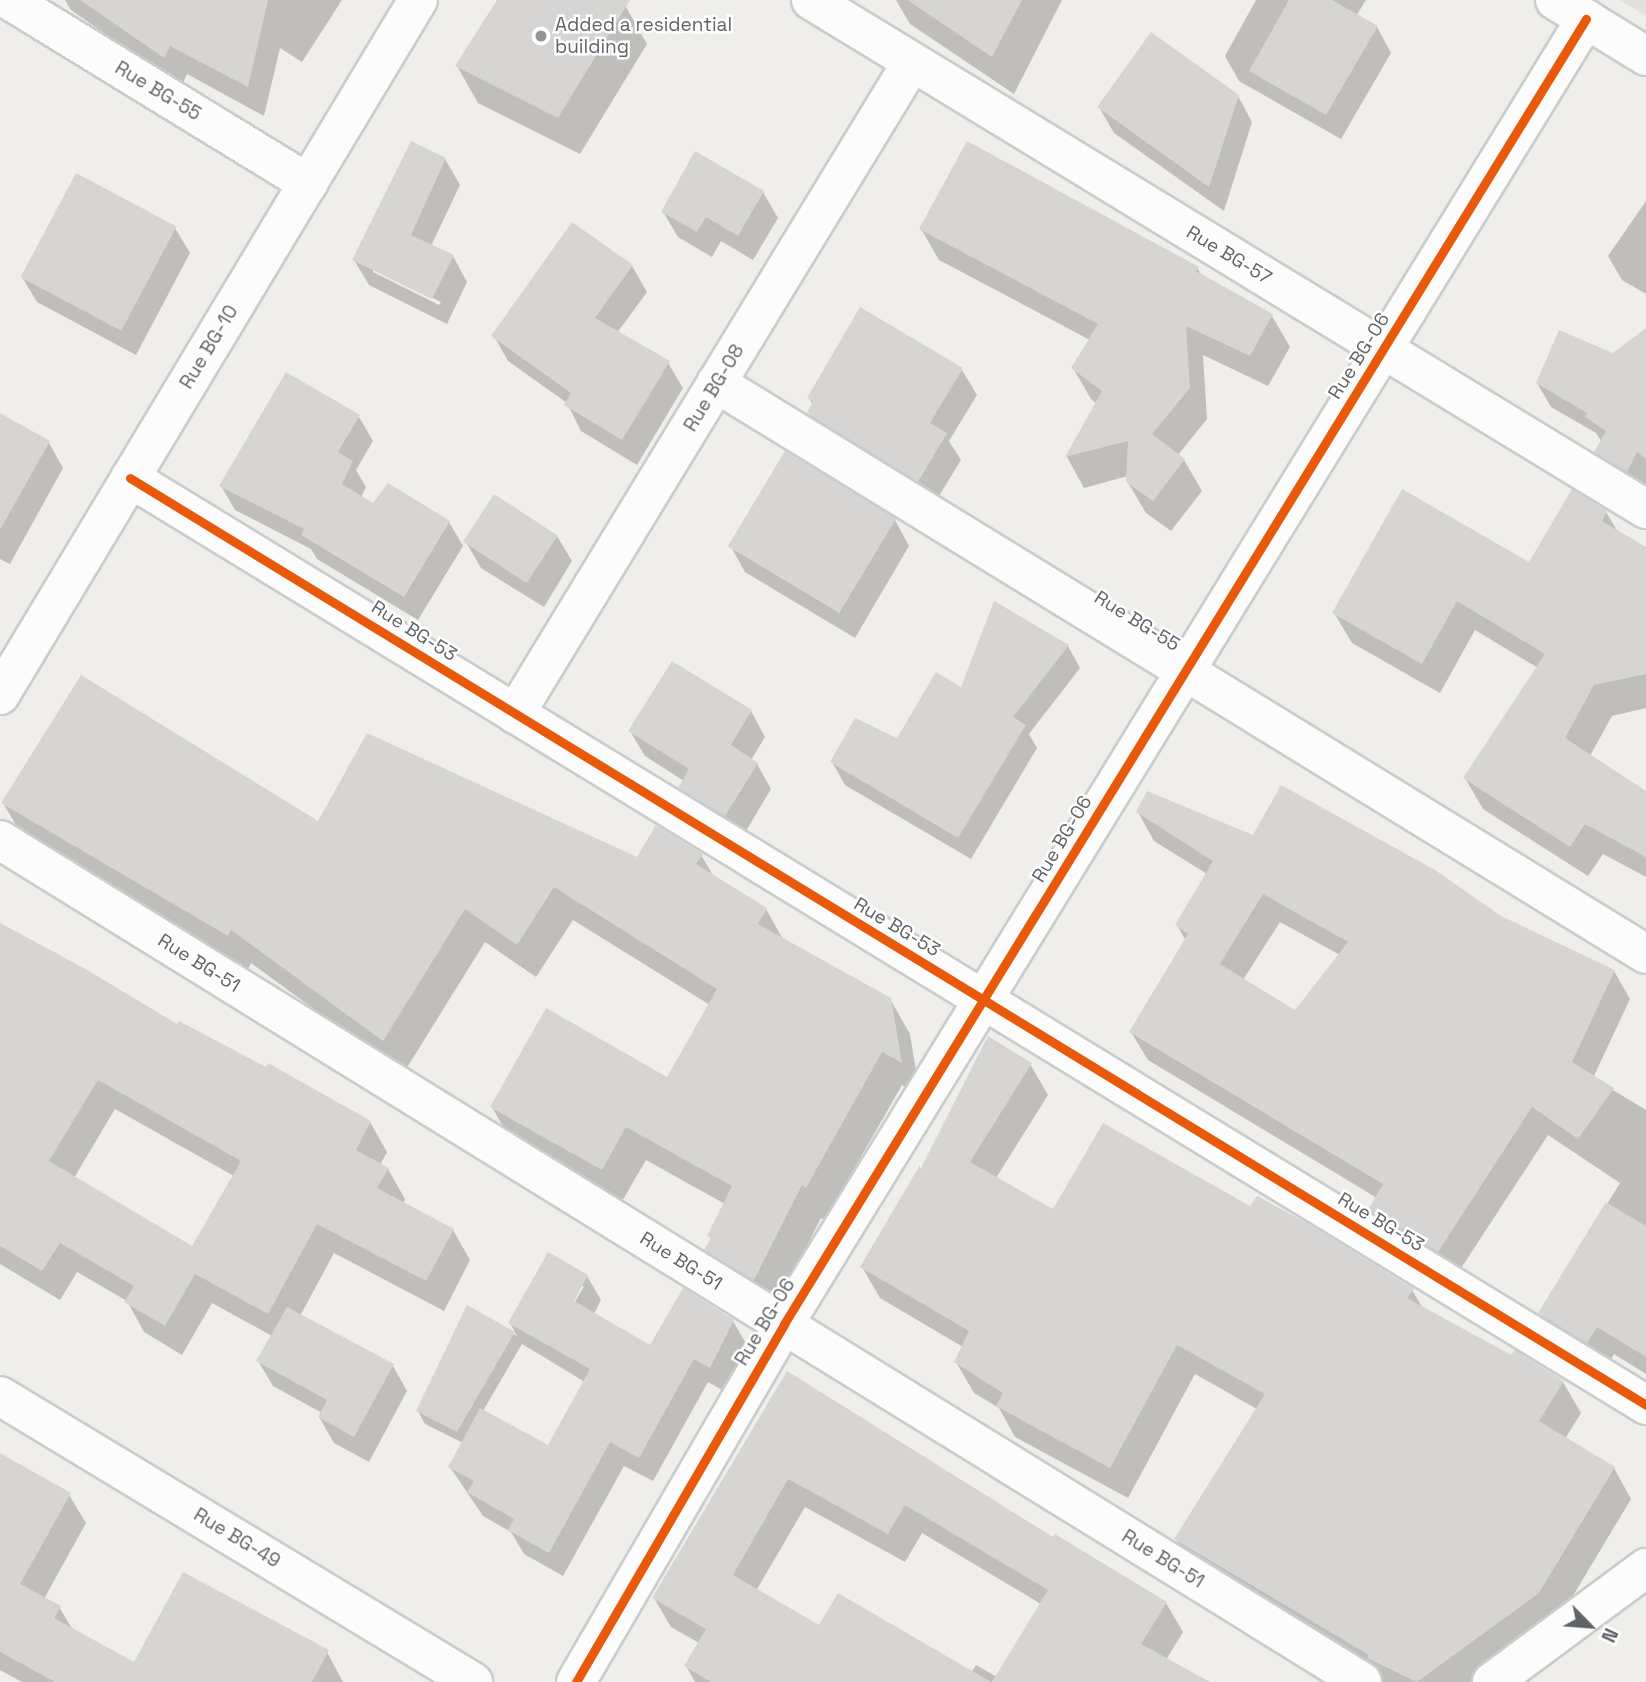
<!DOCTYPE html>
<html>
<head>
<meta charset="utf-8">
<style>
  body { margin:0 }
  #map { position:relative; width:1646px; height:1682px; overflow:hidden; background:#efeeea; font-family:"Space Grotesk",sans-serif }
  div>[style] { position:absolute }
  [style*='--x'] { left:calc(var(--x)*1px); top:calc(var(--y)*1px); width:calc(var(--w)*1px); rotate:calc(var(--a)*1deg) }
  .education>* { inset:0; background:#e2e0da }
  .shadow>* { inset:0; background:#0003 }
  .building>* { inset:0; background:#d6d5d3; transform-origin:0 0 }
  .roads { filter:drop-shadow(2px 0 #cbcccc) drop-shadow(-2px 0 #cbcccc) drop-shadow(0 2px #cbcccc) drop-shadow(0 -2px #cbcccc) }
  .street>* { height:38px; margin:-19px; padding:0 19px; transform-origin:19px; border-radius:19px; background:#fdfcfc }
  .cycleway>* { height:9px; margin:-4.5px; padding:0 4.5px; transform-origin:4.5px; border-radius:4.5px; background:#e8590c }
  .dots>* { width:19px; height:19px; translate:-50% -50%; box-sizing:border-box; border:4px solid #fff; border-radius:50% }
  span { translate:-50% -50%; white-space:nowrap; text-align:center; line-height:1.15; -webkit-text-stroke:5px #fff; paint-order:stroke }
  .poi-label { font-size:19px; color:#5f6368 }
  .left { translate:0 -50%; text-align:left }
  .street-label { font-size:19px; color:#5f6368 }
  .north { position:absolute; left:1555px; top:1591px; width:70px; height:70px; -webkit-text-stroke:5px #fff; paint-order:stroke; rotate:115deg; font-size:19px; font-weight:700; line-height:28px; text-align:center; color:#5f6368 }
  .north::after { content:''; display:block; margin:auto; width:24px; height:32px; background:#5f6368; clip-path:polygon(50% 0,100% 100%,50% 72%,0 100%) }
</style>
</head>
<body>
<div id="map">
  <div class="education">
    <div style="clip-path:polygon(1620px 0,1646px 0,1646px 16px)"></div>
  </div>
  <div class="shadow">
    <div style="clip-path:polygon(65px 0,342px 0,302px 62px,280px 48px,264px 116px,187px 74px,181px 87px,71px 10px)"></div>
    <div style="clip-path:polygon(499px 0,615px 0,626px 7px,647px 44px,580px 154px,478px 103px,457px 66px)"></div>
    <div style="clip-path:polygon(896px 0,1062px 0,1014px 94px,910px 24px)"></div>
    <div style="clip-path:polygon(1256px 0,1366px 0,1356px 16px,1377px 27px,1391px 53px,1341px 139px,1239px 81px,1225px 56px)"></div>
    <div style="clip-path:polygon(1238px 96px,1252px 122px,1224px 211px,1114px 133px,1099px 107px)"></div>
    <div style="clip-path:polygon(evenodd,445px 159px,460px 185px,431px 246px,453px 256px,467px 282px,447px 324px,369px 285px,354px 260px,445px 159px,373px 268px,441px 302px,439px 305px,373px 272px,373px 268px)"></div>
    <div style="clip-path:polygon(763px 192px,778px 218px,753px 260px,721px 241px,712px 257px,678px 237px,663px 212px)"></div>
    <div style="clip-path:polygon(1646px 201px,1646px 294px,1622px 280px,1608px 256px)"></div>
    <div style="clip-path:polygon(175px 228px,190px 253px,136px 355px,37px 302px,22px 277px)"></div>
    <div style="clip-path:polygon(921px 229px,1197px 268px,1203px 277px,1272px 316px,1290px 347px,1268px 386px,1203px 355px,1207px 419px,1178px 455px,1184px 460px,1202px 491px,1171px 531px,1146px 513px,1127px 481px,1128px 476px,1084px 488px,1067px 457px,1097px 404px,1091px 399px,1073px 368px,1090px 340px,939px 260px)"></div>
    <div style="clip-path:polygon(632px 266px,647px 292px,617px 333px,668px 363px,683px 388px,637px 465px,581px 431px,567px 403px,508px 361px,494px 336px)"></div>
    <div style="clip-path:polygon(1646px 330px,1646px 484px,1641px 494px,1610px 476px,1596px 452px,1601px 441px,1596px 433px,1551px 407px,1537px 383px,1614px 355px)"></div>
    <div style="clip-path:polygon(962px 370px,977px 395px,949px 441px,961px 460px,933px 506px,823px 439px,809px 413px,813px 405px,809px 398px)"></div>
    <div style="clip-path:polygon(0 415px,49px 443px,63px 468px,10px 564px,0 559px)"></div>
    <div style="clip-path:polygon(359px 417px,373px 441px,356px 470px,366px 487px,361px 497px,374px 505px,449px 522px,463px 546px,418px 620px,317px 559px,311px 549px,235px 510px,221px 486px)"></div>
    <div style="clip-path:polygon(1606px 512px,1618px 532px,1646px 549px,1646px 708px,1612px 716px,1590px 756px,1646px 793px,1646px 877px,1603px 854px,1588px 876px,1483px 809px,1465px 778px,1538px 668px,1475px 630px,1440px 693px,1352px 643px,1334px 613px,1530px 564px)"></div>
    <div style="clip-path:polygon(895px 520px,909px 546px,855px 638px,745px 572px,731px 547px)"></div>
    <div style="clip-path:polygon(557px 536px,572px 561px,544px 607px,481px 568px,466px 542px)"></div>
    <div style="clip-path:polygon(1068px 646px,1080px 668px,1029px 734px,1037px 748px,971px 859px,845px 785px,832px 762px,898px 740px,962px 689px)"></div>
    <div style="clip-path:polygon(751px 711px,765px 737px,751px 760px,757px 764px,771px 789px,740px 841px,695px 813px,680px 788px,684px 781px,645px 756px,630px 731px)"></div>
    <div style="clip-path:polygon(3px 803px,319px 824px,638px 859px,701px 855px,714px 877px,766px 909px,784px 941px,890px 999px,910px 1034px,920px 1095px,902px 1085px,825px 1220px,821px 1218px,773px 1313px,726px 1284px,706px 1250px,712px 1240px,709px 1236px,725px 1204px,646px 1160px,621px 1203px,511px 1141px,492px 1107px,668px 1080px,710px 1005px,573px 920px,536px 977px,485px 942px,403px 1074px,251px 963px,248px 969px,23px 837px)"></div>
    <div style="clip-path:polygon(evenodd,1138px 812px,1254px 838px,1500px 917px,1614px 971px,1630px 999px,1593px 1078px,1646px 1110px,1646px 1374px,1614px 1354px,1604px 1371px,1556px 1341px,1540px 1313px,1620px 1183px,1548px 1135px,1454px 1279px,1387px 1238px,1371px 1210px,1377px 1198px,1148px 1060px,1131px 1032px,1186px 941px,1177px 925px,1207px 874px,1154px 841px,1138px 812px,1280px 922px,1340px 955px,1296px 1012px,1243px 980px,1280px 922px)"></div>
    <div style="clip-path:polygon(evenodd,0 925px,178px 1027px,370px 1122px,387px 1152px,380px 1165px,388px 1169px,405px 1199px,403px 1204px,453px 1230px,470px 1260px,444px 1311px,334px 1253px,300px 1316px,393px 1366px,407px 1391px,369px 1462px,334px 1443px,319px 1417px,322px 1413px,273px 1386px,258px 1361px,272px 1336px,212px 1303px,182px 1355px,144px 1332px,127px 1301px,77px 1272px,60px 1300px,0 1264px,0 925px,115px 1109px,234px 1176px,193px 1248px,74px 1178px,115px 1109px)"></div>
    <div style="clip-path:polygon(1030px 1064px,1048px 1095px,996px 1178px,1053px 1211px,1251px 1209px,1412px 1290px,1424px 1310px,1563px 1382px,1581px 1413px,1565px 1439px,1614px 1468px,1631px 1499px,1556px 1624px,1479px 1682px,1382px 1682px,1194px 1570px,1176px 1539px,1257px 1409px,1195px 1374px,1128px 1498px,1015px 1437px,999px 1408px,974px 1393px,956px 1362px,963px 1347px,880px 1298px,862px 1267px,920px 1169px,921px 1172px)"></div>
    <div style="clip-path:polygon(evenodd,587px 1276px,601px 1300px,594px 1314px,651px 1347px,733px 1321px,747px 1345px,724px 1391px,708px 1382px,653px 1481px,624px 1466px,563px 1576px,524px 1554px,511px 1532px,483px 1516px,450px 1467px,463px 1443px,425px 1424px,418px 1411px,468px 1308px,517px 1336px,510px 1323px,587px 1276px,580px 1286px,584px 1286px,571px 1309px,568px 1308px,580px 1286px,587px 1276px,522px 1344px,585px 1382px,549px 1448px,483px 1411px,522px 1344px)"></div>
    <div style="clip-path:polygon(evenodd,788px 1374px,1053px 1540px,1166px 1603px,1183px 1632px,1166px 1660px,1187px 1682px,695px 1682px,686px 1666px,699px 1643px,671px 1627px,654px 1598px,788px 1374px,805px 1507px,905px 1562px,922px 1533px,1041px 1604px,997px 1677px,976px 1665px,971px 1673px,820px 1628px,756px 1591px,805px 1507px)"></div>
    <div style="clip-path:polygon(0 1455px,69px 1495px,86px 1523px,44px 1599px,59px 1607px,73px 1630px,135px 1665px,327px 1652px,343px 1682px,22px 1682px,0 1670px)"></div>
  </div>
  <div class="building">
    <div style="clip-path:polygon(80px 0,268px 0,248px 87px,170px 46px,164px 58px)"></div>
    <div style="clip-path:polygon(497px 0,630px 0,558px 118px,455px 66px)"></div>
    <div style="clip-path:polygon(907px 0,1022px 0,992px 57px)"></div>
    <div style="clip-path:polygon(1289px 0,1332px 0,1378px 26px,1326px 115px,1249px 71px)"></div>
    <div style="clip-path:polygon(1151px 32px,1239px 95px,1209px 187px,1097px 107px)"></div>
    <div style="clip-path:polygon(411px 141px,446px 158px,411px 235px,454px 255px,432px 299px,352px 260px)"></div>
    <div style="clip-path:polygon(967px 141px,1199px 267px,1196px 271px,1273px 314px,1250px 356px,1186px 326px,1190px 388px,1152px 434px,1185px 459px,1153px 501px,1126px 482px,1128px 441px,1065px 457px,1102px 391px,1071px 368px,1098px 324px,919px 229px)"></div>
    <div style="clip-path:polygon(695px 151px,764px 191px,738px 236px,706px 217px,697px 232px,661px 212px)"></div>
    <div style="left:76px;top:173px;width:114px;height:118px;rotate:28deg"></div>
    <div style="clip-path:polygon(572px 222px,633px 265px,595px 318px,670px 361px,622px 440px,564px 405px,571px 393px,491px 336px)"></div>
    <div style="clip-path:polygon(860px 307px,963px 368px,930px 423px,947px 433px,918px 482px,807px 413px,813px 401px,807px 398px)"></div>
    <div style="clip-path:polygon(1646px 328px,1646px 459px,1637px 452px,1627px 472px,1594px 452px,1606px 431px,1585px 417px,1587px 413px,1536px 383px,1559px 330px,1613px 353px)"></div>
    <div style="clip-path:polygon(286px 372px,360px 415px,338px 452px,353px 461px,342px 484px,373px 503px,388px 483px,450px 521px,404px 597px,301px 535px,304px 529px,219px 486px)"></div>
    <div style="clip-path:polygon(0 413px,50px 441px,0 530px)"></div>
    <div style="left:785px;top:451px;width:130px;height:111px;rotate:31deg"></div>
    <div style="clip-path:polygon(1402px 489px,1529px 562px,1572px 489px,1607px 511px,1602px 521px,1646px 547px,1646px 674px,1594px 685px,1565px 738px,1646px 791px,1646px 857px,1585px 824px,1570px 847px,1463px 778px,1545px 654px,1457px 601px,1422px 664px,1332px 613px)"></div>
    <div style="left:494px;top:494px;width:76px;height:57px;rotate:33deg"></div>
    <div style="clip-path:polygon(994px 601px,1069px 645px,1013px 717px,1026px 725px,958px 838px,830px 762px,855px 718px,897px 738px,936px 672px,961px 687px)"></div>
    <div style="clip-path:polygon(672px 661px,752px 710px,731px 745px,758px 763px,725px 816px,678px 788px,689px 769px,628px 731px)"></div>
    <div style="clip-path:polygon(81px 675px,318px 821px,367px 733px,637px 857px,656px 825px,703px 854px,696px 864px,767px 908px,758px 924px,891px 998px,902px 1063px,882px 1052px,806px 1188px,802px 1185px,754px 1280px,704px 1250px,711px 1238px,707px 1236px,732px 1186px,626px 1127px,602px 1170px,490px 1107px,546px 1008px,667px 1077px,717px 989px,554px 887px,517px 945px,465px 909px,383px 1041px,231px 930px,228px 936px,1px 803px)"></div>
    <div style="clip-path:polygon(evenodd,1281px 785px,1435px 870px,1501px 916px,1615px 970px,1572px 1062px,1614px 1088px,1578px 1139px,1532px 1107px,1438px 1252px,1368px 1210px,1383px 1184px,1129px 1032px,1188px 934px,1175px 925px,1213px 861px,1136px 812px,1147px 791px,1253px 835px,1281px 785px,1263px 894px,1348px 942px,1295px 1010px,1220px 964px,1263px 894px)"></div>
    <div style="clip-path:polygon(evenodd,0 923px,82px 967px,177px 1024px,179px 1021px,266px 1067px,268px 1063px,371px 1121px,356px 1150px,389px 1168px,377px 1188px,454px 1229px,426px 1281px,317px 1224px,268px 1314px,195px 1274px,165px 1326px,124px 1302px,134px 1286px,60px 1243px,42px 1271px,0 1246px,0 923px,98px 1080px,241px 1161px,192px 1246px,49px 1161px,98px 1080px)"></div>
    <div style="clip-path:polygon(988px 1036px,1032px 1063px,970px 1162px,1053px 1209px,1103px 1123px,1250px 1206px,1257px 1196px,1307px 1223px,1414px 1289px,1407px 1298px,1511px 1355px,1515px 1350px,1564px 1381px,1539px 1421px,1615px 1467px,1539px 1593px,1417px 1682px,1367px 1658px,1369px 1655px,1174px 1539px,1265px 1394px,1177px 1345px,1110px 1468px,996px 1406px,1003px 1393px,954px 1362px,969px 1331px,860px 1267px,920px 1165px,920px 1170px)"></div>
    <div style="clip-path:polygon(1606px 1202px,1646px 1226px,1646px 1357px,1597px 1327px,1587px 1343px,1538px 1313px)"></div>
    <div style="clip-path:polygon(548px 1252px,588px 1275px,574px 1301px,650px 1345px,683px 1288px,734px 1320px,710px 1368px,694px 1359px,639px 1458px,610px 1442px,549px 1553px,508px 1530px,514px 1519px,467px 1492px,474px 1481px,448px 1467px,480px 1408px,548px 1445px,590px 1369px,508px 1323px)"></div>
    <div style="clip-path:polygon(467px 1305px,515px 1332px,457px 1432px,416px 1411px)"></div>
    <div style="clip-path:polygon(287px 1307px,394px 1364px,354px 1437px,318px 1417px,327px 1400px,256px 1361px)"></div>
    <div style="clip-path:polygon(787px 1371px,1053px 1537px,1055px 1534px,1167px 1602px,1141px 1644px,1210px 1682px,992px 1682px,1048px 1590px,905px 1505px,888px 1534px,788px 1479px,733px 1575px,819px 1625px,838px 1593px,991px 1682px,711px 1682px,684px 1666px,706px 1629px,652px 1598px)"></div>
    <div style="clip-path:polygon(0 1453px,71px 1493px,20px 1584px,61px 1606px,54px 1618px,134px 1662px,183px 1572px,329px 1650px,312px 1682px,55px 1682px,0 1652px)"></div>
  </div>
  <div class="roads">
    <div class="street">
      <div style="--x:9;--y:0;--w:351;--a:31.5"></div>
      <div style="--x:811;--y:0;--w:978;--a:31.37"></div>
      <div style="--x:1555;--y:0;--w:107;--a:31.6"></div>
      <div style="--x:716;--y:383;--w:1091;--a:31.55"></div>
      <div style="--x:130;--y:478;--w:1777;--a:31.44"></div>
      <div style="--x:0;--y:695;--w:811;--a:-58.98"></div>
      <div style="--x:515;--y:714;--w:763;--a:-58.66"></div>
      <div style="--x:0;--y:840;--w:1601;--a:31.72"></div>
      <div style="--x:0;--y:1396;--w:553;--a:31.16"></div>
      <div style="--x:576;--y:1682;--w:414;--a:-59.8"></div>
      <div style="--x:784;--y:1324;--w:1532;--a:-58.43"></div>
      <div style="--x:1492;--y:1682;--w:192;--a:-36.5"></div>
    </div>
  </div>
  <div class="cycleway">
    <div style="--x:130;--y:478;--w:1777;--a:31.44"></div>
    <div style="--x:576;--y:1682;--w:414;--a:-59.8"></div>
    <div style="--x:784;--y:1324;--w:1532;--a:-58.43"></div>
  </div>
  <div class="dots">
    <div style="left:541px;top:36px;background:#919496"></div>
  </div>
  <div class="poi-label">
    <span class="left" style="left:555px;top:36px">Added a residential<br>building</span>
  </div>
  <div class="street-label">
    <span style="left:158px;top:91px;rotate:31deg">Rue BG-55</span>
    <span style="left:1229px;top:255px;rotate:31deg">Rue BG-57</span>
    <span style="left:209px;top:347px;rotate:-59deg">Rue BG-10</span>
    <span style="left:1359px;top:356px;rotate:-58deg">Rue BG-06</span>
    <span style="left:714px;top:388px;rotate:-59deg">Rue BG-08</span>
    <span style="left:1137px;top:621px;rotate:32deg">Rue BG-55</span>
    <span style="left:414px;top:631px;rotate:32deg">Rue BG-53</span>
    <span style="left:1062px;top:839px;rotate:-59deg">Rue BG-06</span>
    <span style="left:897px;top:927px;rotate:31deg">Rue BG-53</span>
    <span style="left:199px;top:963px;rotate:32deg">Rue BG-51</span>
    <span style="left:1381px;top:1222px;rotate:31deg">Rue BG-53</span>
    <span style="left:681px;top:1261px;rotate:32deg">Rue BG-51</span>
    <span style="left:765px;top:1322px;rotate:-59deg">Rue BG-06</span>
    <span style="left:237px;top:1538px;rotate:31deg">Rue BG-49</span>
    <span style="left:1163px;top:1559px;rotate:32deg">Rue BG-51</span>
  </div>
  <div class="north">N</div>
</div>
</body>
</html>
